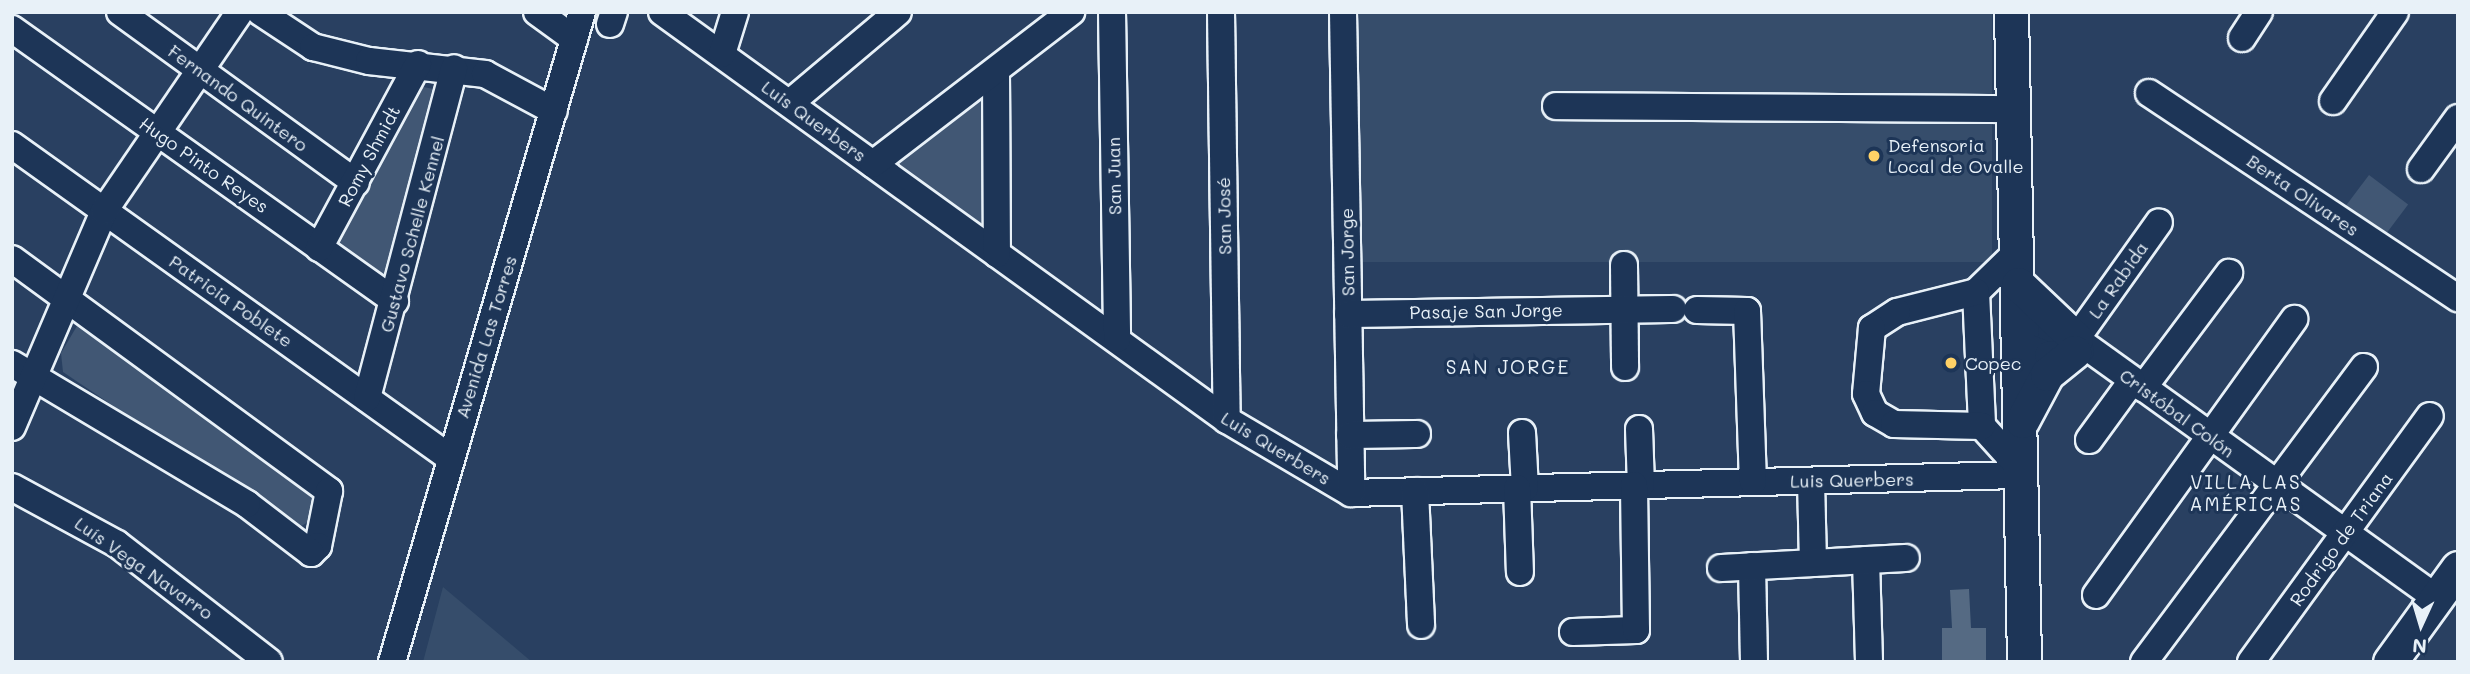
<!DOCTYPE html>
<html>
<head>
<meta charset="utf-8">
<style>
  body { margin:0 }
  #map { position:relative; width:2470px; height:674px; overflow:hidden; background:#294061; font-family:Mali,sans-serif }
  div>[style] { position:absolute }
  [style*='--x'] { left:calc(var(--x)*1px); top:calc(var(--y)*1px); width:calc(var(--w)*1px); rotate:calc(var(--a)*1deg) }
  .built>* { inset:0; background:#364d6b; transform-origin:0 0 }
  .green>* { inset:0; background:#415774; transform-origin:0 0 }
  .building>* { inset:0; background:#556a83 }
  .roads { filter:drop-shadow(2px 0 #e8f1f8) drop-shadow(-2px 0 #e8f1f8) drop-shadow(0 2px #e8f1f8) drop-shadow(0 -2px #e8f1f8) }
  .minor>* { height:26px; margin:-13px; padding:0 13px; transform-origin:13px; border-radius:13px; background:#1d3557 }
  .major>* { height:33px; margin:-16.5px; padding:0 16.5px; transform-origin:16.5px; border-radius:16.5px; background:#1d3557 }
  .dots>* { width:19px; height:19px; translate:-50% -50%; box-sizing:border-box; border:4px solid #1d3557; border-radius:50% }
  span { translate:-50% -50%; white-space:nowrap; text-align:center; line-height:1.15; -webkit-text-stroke:6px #1d3557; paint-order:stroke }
  .street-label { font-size:18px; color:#e8f1f8 }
  .poi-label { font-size:18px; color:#e8f1f8 }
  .left { translate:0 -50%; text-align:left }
  .neighbourhood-label { font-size:19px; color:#e8f1f8; letter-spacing:2px }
  .frame { position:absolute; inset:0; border:14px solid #e8f1f8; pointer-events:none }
  .north { position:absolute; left:2386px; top:590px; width:70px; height:70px; -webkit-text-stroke:5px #1d3557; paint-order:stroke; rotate:184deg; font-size:19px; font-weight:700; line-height:28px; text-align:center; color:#e8f1f8 }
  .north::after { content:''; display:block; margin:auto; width:24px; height:32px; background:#e8f1f8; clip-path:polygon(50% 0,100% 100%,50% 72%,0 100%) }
</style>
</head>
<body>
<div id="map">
  <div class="built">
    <div style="left:1359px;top:12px;width:633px;height:250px"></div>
    <div style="clip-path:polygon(443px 587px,532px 662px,423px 662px)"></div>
  </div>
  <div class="green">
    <div style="clip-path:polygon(418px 86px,449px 92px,389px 305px,319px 256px)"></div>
    <div style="clip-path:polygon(987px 89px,989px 229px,890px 162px)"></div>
    <div style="left:2369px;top:175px;width:49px;height:46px;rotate:37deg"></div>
    <div style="clip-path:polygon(77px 326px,303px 484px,316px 498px,310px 521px,296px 529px,63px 372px,61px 353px)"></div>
  </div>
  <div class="building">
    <div style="clip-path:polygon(1969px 589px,1971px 628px,1986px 628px,1986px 662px,1942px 662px,1942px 628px,1952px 628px,1950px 590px)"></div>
  </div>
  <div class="roads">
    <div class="minor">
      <div style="--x:120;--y:12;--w:291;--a:35.9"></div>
      <div style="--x:260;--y:12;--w:64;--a:33.4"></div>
      <div style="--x:313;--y:47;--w:58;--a:14"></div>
      <div style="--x:369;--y:61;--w:117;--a:6.4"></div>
      <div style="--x:485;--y:74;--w:78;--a:28.2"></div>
      <div style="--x:537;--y:12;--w:46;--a:36.1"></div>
      <div style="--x:662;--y:12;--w:697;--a:35.83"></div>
      <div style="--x:1227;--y:420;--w:144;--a:30.5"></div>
      <div style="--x:1351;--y:493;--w:667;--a:-1.55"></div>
      <div style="--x:1112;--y:12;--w:327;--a:89.1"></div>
      <div style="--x:1221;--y:12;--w:408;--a:89.2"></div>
      <div style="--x:1343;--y:12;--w:481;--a:89"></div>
      <div style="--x:610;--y:24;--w:13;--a:-72"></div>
      <div style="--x:12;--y:29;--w:470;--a:35.4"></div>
      <div style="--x:2242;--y:38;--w:31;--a:-57"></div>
      <div style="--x:722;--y:54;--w:44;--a:-72.8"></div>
      <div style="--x:996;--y:73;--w:181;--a:89.7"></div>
      <div style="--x:2149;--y:93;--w:371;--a:33.6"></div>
      <div style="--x:2333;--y:101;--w:108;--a:-55.1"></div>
      <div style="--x:790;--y:103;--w:141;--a:-40.1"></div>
      <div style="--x:1556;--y:106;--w:457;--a:0.4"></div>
      <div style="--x:12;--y:145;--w:537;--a:35.53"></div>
      <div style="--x:873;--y:164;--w:250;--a:-37.5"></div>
      <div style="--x:2421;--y:169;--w:63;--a:-54"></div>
      <div style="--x:319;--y:248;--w:209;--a:-61.7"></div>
      <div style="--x:2016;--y:253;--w:56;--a:135.7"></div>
      <div style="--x:1976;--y:292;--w:134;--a:87.4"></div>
      <div style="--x:1982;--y:426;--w:54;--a:48"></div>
      <div style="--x:12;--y:259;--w:393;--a:36.2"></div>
      <div style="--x:329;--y:491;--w:56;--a:101.3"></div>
      <div style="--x:318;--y:546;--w:10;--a:135"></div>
      <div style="--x:311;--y:553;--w:81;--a:-142.6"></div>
      <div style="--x:247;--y:504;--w:274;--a:-149.2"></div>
      <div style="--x:1624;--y:265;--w:102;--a:89.4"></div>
      <div style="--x:1976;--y:292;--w:81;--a:165.8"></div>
      <div style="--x:1897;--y:312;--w:30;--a:147"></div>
      <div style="--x:1872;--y:328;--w:66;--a:95.2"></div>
      <div style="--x:1866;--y:394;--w:21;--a:65"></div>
      <div style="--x:1875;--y:413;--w:22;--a:30"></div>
      <div style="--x:1894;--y:424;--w:88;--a:1.3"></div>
      <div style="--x:1697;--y:310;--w:50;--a:1.1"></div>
      <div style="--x:1747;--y:311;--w:171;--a:88"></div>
      <div style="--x:1348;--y:314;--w:325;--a:-0.9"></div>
      <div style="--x:2018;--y:337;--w:33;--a:-9"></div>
      <div style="--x:2051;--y:332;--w:26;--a:16"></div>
      <div style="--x:2076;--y:339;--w:443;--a:35.7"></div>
      <div style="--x:2076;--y:339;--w:143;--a:-54.6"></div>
      <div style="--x:2019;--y:344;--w:31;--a:21"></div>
      <div style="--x:2048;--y:355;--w:33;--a:-7"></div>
      <div style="--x:2143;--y:388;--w:144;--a:-53.2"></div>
      <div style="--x:367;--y:398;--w:341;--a:-75.2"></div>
      <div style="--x:12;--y:427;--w:235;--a:-66.9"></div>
      <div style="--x:104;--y:211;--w:241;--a:-55.7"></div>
      <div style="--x:1639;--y:429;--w:56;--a:88"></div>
      <div style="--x:1522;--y:433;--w:55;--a:86.9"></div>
      <div style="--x:1350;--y:435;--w:67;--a:-0.9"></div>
      <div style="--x:2089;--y:440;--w:73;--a:-53.9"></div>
      <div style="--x:1811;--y:481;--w:82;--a:88.6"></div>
      <div style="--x:12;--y:487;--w:119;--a:28.5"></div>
      <div style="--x:117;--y:544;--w:192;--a:37.8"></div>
      <div style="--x:1517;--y:488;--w:84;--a:88"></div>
      <div style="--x:1415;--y:491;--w:134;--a:87.4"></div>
      <div style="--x:1866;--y:560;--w:102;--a:88.3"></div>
      <div style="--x:1752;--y:566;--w:96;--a:88.8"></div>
      <div style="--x:1721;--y:568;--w:185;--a:-3.1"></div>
      <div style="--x:2096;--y:595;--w:340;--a:-54.3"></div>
      <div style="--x:1573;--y:632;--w:63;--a:-1.8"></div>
      <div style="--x:1636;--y:630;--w:145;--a:-90.8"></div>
      <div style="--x:392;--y:662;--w:677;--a:-73.71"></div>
      <div style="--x:2144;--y:662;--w:368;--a:-53.3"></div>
      <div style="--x:2251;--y:662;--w:304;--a:-54"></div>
    </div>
    <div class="major">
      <div style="--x:2011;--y:12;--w:650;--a:88.85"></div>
      <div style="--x:2018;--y:284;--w:80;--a:43.5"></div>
      <div style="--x:2022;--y:421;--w:53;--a:-62"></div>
      <div style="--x:2047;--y:374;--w:35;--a:-39"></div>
      <div style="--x:2390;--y:662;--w:116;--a:-54.1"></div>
    </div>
  </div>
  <div class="dots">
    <div style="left:1874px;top:156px;background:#ffd166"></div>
    <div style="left:1951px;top:363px;background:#ffd166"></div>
  </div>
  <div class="street-label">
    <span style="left:238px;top:98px;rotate:36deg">Fernando Quintero</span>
    <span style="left:814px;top:121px;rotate:36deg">Luis Querbers</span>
    <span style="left:369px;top:156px;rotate:-62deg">Romy Shmidt</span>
    <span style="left:204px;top:165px;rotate:35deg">Hugo Pinto Reyes</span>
    <span style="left:1114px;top:176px;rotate:-91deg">San Juan</span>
    <span style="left:2303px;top:195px;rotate:34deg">Berta Olivares</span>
    <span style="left:1224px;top:216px;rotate:-91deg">San José</span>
    <span style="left:412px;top:234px;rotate:-75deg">Gustavo Schelle Kennel</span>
    <span style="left:1347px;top:252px;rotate:-91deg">San Jorge</span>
    <span style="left:2118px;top:280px;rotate:-55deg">La Rabida</span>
    <span style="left:231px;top:301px;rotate:35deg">Patricia Poblete</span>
    <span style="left:1486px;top:311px;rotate:-1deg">Pasaje San Jorge</span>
    <span style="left:486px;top:337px;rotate:-73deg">Avenida Las Torres</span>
    <span style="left:2177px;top:413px;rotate:36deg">Cristóbal Colón</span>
    <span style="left:1276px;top:448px;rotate:31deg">Luis Querbers</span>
    <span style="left:1852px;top:480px;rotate:-1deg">Luis Querbers</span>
    <span style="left:2341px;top:539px;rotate:-54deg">Rodrigo de Triana</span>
    <span style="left:144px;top:568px;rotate:35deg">Luís Vega Navarro</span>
  </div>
  <div class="poi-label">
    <span class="left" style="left:1888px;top:156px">Defensoria<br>Local de Ovalle</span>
    <span class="left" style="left:1965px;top:363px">Copec</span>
  </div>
  <div class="neighbourhood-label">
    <span style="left:1508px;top:367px">SAN JORGE</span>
    <span style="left:2246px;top:493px">VILLA LAS<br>AMÉRICAS</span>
  </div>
  <div class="frame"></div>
  <div class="north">N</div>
</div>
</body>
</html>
